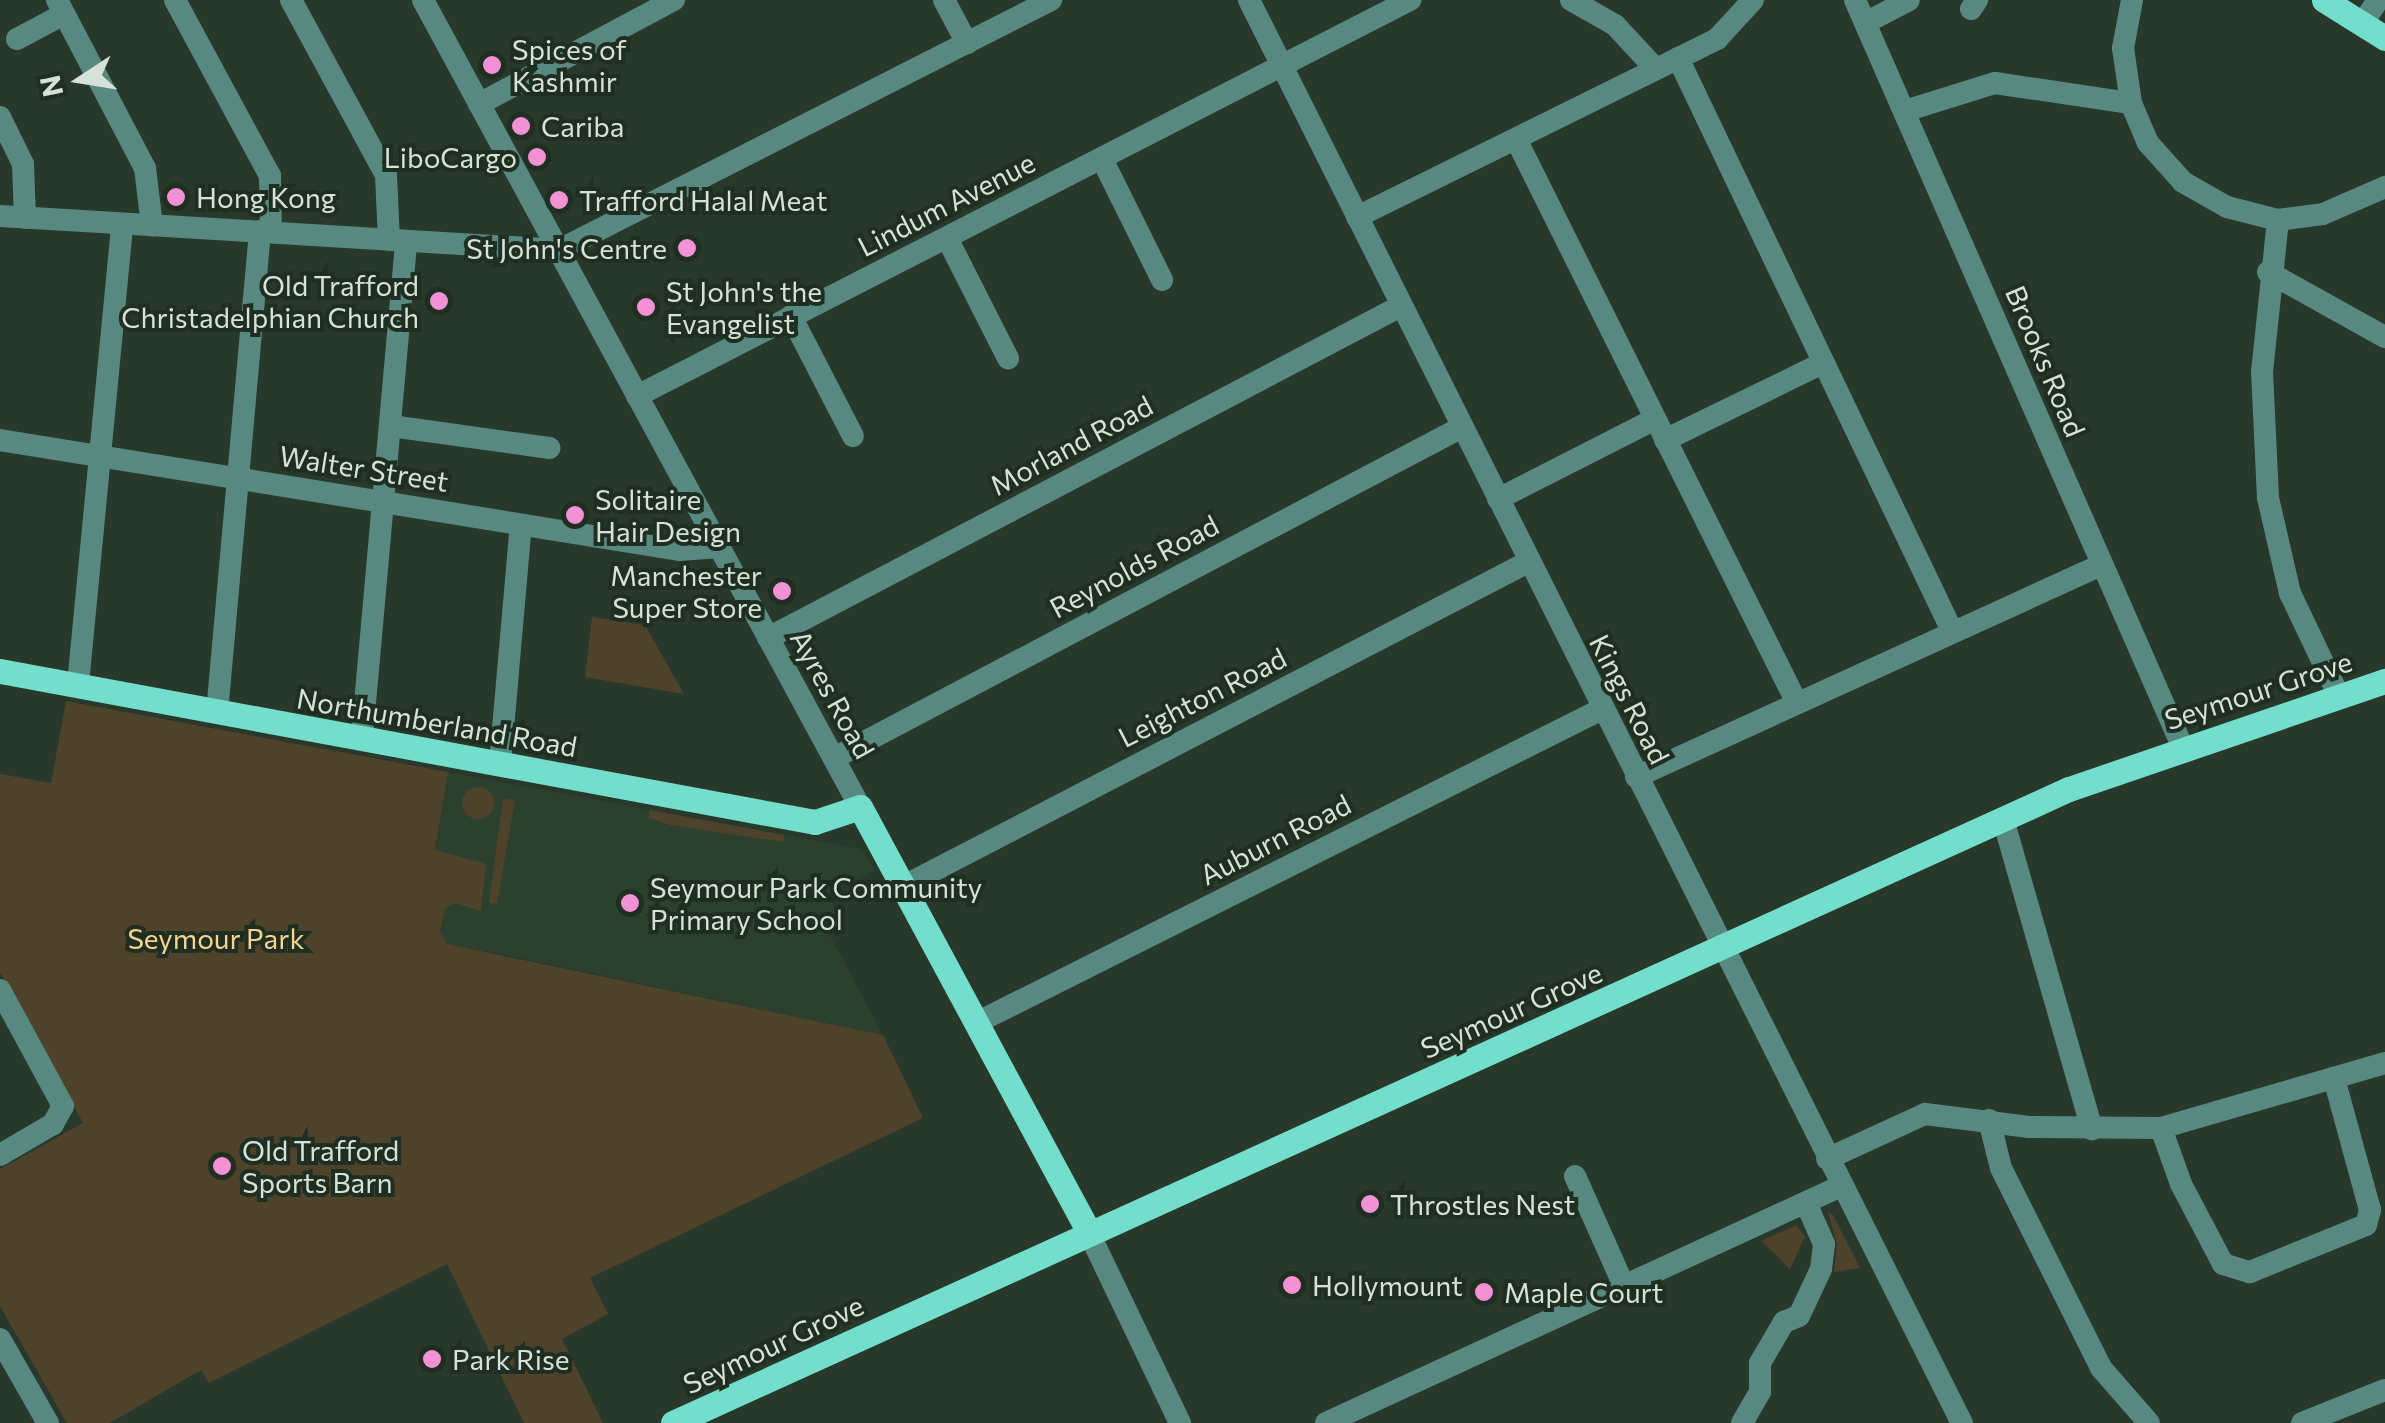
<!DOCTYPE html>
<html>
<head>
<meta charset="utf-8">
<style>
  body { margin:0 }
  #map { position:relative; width:2385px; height:1423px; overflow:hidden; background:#28382a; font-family:Commissioner,sans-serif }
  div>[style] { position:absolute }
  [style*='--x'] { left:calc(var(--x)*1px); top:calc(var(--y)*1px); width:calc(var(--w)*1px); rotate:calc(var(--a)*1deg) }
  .built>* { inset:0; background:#2b412d }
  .green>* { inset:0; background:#4f422b }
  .round { border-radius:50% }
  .minor>* { height:22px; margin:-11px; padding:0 11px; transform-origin:11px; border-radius:11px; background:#588980 }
  .major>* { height:25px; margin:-12.5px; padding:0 12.5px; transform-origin:12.5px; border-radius:12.5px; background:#73decb }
  .dots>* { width:28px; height:28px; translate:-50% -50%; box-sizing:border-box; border:5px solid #1e2e20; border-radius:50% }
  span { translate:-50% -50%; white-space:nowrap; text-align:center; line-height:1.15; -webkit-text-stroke:8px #1e2e20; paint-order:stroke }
  .poi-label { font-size:28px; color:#d6e1d7 }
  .left { translate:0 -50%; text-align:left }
  .right { translate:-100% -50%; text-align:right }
  .street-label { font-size:28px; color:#d6e1d7 }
  .park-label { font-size:28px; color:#f9d392 }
  .north { position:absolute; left:30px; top:30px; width:100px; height:100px; -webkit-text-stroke:8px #1e2e20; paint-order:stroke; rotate:258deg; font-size:28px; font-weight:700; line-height:40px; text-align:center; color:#d6e1d7 }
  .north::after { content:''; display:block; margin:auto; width:35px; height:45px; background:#d6e1d7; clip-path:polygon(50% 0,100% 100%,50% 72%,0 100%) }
</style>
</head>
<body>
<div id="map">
  <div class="built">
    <div style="clip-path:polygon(448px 772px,861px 849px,875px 870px,828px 894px,837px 912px,825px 926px,883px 1035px,487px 951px,436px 968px,421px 943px)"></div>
  </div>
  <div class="green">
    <div style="clip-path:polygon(592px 617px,645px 625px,684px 694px,585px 677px)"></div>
    <div style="clip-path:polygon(66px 701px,448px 772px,435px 850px,486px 864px,481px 911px,455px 903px,445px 908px,440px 931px,447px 944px,883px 1035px,923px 1118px,590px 1278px,608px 1314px,562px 1339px,603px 1423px,524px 1423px,447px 1264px,209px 1383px,201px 1370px,110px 1423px,67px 1423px,0 1306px,0 1169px,83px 1123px,0 972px,0 774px,51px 783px)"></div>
    <div class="round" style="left:462px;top:787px;width:32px;height:32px"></div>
    <div style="clip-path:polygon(503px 799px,515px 800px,497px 904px,489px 903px)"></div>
    <div style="clip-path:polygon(650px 810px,784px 835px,783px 842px,670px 825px,649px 818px)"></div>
    <div style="clip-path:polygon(1828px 1212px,1833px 1215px,1860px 1268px,1834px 1272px,1837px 1245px)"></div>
    <div style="clip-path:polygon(1796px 1225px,1805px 1236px,1790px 1269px,1761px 1241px)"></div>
  </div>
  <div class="minor">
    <div style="--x:57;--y:0;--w:190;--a:62.4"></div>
    <div style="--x:145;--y:168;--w:58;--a:83.1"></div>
    <div style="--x:175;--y:0;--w:200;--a:61.6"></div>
    <div style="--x:270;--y:176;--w:56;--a:89"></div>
    <div style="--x:291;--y:0;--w:199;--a:61.5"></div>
    <div style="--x:386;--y:175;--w:65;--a:87.4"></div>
    <div style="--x:423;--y:0;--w:918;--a:61.56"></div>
    <div style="--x:944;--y:0;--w:49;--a:61.9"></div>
    <div style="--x:1249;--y:0;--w:1592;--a:63.39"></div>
    <div style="--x:1571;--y:0;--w:51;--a:29.6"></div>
    <div style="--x:1615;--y:25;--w:59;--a:47.1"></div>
    <div style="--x:1855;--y:0;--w:815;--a:66.33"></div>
    <div style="--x:2132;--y:0;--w:49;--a:100.6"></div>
    <div style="--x:2123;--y:48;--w:56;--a:81.7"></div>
    <div style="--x:2131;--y:103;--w:43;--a:67"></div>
    <div style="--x:2148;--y:143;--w:52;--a:48.1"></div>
    <div style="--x:2183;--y:182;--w:51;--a:29.6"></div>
    <div style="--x:2227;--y:207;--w:53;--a:14.3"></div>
    <div style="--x:2278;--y:220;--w:45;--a:-7.6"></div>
    <div style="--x:2323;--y:214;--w:68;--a:-23.5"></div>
    <div style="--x:1971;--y:9;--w:11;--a:-56"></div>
    <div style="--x:1867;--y:22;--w:47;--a:-27.6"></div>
    <div style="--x:2362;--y:24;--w:29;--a:-56"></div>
    <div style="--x:17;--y:39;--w:53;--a:-28"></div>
    <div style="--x:1678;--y:58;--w:635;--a:64.44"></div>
    <div style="--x:479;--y:104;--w:221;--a:-28.1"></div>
    <div style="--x:1905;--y:111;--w:94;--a:-17.3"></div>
    <div style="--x:1995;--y:83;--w:137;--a:8.4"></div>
    <div style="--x:0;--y:117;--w:52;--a:63.9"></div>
    <div style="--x:23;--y:164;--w:54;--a:87.9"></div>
    <div style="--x:1516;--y:139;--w:628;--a:63.52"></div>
    <div style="--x:1102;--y:159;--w:135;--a:63.6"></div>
    <div style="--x:0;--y:216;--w:560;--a:3.48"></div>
    <div style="--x:559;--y:250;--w:552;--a:-26.94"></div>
    <div style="--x:1357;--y:217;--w:402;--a:-26.3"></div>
    <div style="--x:1717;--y:39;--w:53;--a:-47.3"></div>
    <div style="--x:2278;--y:220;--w:152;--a:96"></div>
    <div style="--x:2262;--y:371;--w:127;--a:87.3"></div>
    <div style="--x:2268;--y:498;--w:98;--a:77"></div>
    <div style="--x:2290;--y:593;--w:112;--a:64.6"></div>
    <div style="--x:947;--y:238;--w:135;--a:63.1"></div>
    <div style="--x:2268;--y:272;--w:134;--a:29.1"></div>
    <div style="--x:791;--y:316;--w:135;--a:62.7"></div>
    <div style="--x:637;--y:396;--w:869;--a:-27.13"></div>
    <div style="--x:391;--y:426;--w:160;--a:7.9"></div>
    <div style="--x:0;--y:440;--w:688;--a:9.2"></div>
    <div style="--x:679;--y:550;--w:40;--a:-4.3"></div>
    <div style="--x:1665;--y:440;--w:174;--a:-26"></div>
    <div style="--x:1498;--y:499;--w:176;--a:-27"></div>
    <div style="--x:768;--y:638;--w:715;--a:-27.68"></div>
    <div style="--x:78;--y:684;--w:462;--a:-84.5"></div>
    <div style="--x:217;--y:713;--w:484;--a:-84.9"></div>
    <div style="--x:362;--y:737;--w:498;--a:-84.9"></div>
    <div style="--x:834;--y:758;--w:710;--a:-27.79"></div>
    <div style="--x:500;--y:763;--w:239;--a:-85"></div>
    <div style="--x:1636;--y:777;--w:511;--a:-24.51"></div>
    <div style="--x:2003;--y:819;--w:323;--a:74"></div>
    <div style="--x:904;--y:886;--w:703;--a:-27.44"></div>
    <div style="--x:0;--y:990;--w:132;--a:61.5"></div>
    <div style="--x:63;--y:1106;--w:21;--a:119"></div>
    <div style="--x:53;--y:1124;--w:61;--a:149.7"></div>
    <div style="--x:976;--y:1023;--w:700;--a:-26.64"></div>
    <div style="--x:1989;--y:1120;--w:49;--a:76"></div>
    <div style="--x:2001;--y:1168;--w:224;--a:63.4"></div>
    <div style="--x:2101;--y:1368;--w:73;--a:48.9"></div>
    <div style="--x:2161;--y:1128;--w:59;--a:70.3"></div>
    <div style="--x:2181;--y:1184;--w:90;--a:62.3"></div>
    <div style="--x:2223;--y:1264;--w:28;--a:17"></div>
    <div style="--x:2250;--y:1272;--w:125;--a:-22.1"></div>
    <div style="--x:2366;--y:1225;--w:16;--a:-75"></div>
    <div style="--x:2370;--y:1210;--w:137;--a:-105.3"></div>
    <div style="--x:1827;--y:1159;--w:108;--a:-24.7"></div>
    <div style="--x:1925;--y:1114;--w:105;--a:7.1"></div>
    <div style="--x:2029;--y:1127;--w:132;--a:0.4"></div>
    <div style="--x:2161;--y:1128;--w:233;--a:-16.2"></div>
    <div style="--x:1575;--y:1176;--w:120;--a:66"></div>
    <div style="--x:1089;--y:1233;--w:211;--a:64.4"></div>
    <div style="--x:0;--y:1339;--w:97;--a:60.3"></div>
    <div style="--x:1326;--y:1423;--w:567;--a:-24.71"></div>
    <div style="--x:1742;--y:1423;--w:36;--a:-60"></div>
    <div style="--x:1760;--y:1392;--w:29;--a:-90"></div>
    <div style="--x:1760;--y:1363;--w:48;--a:-59.7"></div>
    <div style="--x:1784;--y:1322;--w:16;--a:-22"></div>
    <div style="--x:1799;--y:1316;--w:52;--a:-64.9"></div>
    <div style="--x:1821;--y:1269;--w:25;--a:-83"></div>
    <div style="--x:1824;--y:1244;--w:45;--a:-113.7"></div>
    <div style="--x:2302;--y:1423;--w:89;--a:-21.7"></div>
  </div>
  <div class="major">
    <div style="--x:2324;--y:0;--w:72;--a:31.9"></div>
    <div style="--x:0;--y:671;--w:829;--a:10.5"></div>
    <div style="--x:815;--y:822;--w:47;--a:-18.4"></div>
    <div style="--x:860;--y:807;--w:484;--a:61.7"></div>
    <div style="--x:673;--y:1423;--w:1533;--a:-24.43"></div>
    <div style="--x:2069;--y:789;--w:334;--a:-18.9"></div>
  </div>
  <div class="dots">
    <div style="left:492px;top:65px;background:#f391d5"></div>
    <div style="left:521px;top:126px;background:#f391d5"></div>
    <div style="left:537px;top:157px;background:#f391d5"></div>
    <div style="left:176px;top:197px;background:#f391d5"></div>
    <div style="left:559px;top:200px;background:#f391d5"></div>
    <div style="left:687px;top:248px;background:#f391d5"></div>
    <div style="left:439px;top:301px;background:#f391d5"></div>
    <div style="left:646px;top:307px;background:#f391d5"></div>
    <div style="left:575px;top:515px;background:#f391d5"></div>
    <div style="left:782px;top:591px;background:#f391d5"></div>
    <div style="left:630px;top:903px;background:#f391d5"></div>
    <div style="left:222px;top:1166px;background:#f391d5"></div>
    <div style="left:1370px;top:1204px;background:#f391d5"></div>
    <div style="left:1292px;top:1285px;background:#f391d5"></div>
    <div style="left:1484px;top:1292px;background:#f391d5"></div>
    <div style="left:432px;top:1359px;background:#f391d5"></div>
  </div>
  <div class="poi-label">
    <span class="left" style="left:512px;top:65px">Spices of<br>Kashmir</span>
    <span class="left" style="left:541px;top:126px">Cariba</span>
    <span class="right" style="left:517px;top:157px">LiboCargo</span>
    <span class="left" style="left:196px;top:197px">Hong Kong</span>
    <span class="left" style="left:579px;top:200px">Trafford Halal Meat</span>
    <span class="right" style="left:667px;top:248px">St John's Centre</span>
    <span class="right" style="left:419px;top:301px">Old Trafford<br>Christadelphian Church</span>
    <span class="left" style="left:666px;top:307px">St John's the<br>Evangelist</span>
    <span class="left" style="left:595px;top:515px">Solitaire<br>Hair Design</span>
    <span class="right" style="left:762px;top:591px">Manchester<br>Super Store</span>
    <span class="left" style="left:650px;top:903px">Seymour Park Community<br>Primary School</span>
    <span class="left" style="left:242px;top:1166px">Old Trafford<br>Sports Barn</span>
    <span class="left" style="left:1390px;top:1204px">Throstles Nest</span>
    <span class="left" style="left:1312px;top:1285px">Hollymount</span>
    <span class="left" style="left:1504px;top:1292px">Maple Court</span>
    <span class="left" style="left:452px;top:1359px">Park Rise</span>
  </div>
  <div class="street-label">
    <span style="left:946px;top:204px;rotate:-27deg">Lindum Avenue</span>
    <span style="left:2046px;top:361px;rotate:67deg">Brooks Road</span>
    <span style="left:1071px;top:445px;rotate:-28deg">Morland Road</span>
    <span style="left:364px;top:468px;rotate:9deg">Walter Street</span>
    <span style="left:1134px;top:566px;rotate:-28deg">Reynolds Road</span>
    <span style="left:2258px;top:690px;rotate:-18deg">Seymour Grove</span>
    <span style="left:833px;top:694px;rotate:61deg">Ayres Road</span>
    <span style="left:1202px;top:697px;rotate:-27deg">Leighton Road</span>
    <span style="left:1630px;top:699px;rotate:63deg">Kings Road</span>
    <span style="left:437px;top:722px;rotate:10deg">Northumberland Road</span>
    <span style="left:1275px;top:839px;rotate:-27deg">Auburn Road</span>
    <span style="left:1511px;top:1010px;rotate:-24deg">Seymour Grove</span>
    <span style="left:773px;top:1344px;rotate:-25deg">Seymour Grove</span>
  </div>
  <div class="park-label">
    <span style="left:216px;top:938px">Seymour Park</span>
  </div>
  <div class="north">N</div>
</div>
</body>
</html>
